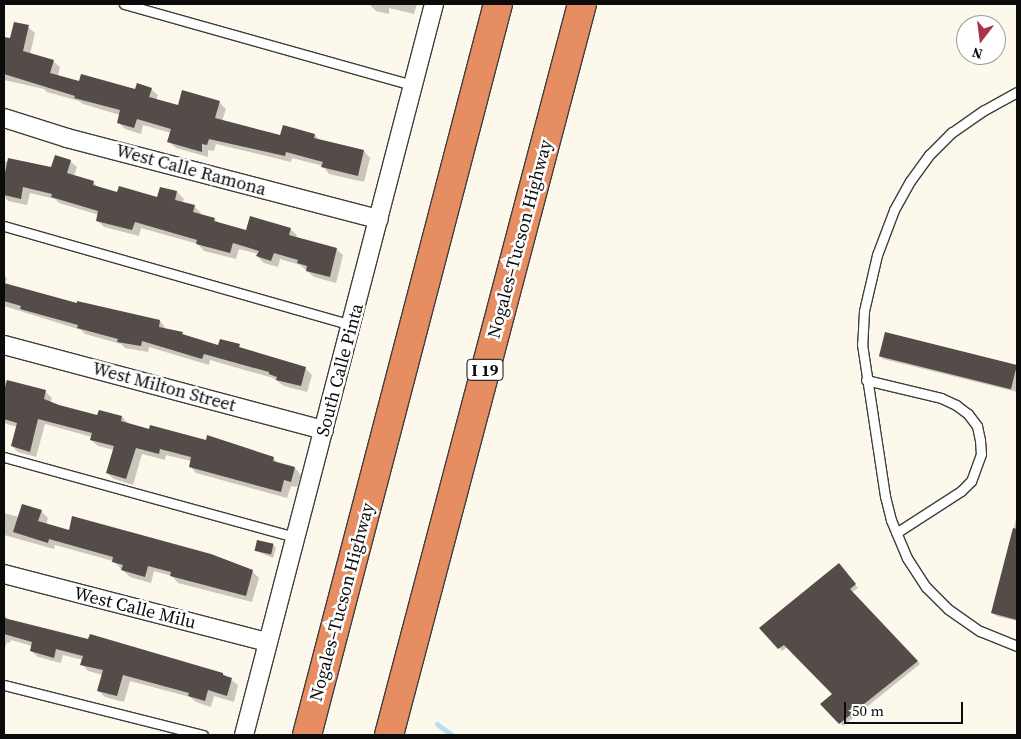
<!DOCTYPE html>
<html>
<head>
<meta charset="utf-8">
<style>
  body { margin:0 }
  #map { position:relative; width:1021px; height:739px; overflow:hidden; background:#fdf8ec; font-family:"Source Serif 4",serif }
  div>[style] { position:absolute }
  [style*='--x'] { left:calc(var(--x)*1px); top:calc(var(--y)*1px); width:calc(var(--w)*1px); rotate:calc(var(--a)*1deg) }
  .shadow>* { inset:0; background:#0003 }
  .stream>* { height:5px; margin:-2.5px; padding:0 2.5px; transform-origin:2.5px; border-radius:2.5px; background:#b5e1ef }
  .building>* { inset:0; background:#534c49; transform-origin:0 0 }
  .roads { filter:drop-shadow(1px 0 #3e3e3e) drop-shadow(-1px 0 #3e3e3e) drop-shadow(0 1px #3e3e3e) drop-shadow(0 -1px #3e3e3e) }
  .service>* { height:9px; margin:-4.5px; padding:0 4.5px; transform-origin:4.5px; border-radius:4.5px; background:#fff }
  .minor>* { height:18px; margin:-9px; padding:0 9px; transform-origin:9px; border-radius:9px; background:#fff }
  .motorway>* { height:28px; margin:-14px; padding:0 14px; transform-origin:14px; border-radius:14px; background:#e68d61 }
  span { translate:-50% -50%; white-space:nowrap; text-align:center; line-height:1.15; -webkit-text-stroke:5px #fff; paint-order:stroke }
  .shield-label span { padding:1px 4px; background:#fff; border:1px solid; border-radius:4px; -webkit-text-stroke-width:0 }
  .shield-label { font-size:16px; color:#0b0b0b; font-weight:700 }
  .street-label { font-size:18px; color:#0b0b0b }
  .frame { position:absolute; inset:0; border:5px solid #0b0b0b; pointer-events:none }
  .north { position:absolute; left:956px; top:15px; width:50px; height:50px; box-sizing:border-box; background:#fff; border:1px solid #9d9d9d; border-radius:50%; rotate:195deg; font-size:14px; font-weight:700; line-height:20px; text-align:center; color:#0b0b0b }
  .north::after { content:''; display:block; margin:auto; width:18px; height:22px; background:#ad3247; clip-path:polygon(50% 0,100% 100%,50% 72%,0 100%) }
  .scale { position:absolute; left:844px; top:702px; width:119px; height:22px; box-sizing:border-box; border:2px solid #0b0b0b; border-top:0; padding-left:6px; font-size:15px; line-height:18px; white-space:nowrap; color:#0b0b0b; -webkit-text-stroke:4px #fff; paint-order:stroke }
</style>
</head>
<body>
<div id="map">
  <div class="shadow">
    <div style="clip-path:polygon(369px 4px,417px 4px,414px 14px,389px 8px,389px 14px,376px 11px)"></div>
    <div style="clip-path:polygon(28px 27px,35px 33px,30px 54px,53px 61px,60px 67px,58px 76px,80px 82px,136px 91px,151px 89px,158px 95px,156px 100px,179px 107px,219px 102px,226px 109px,222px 121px,281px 136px,315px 135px,320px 141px,364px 151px,370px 158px,364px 182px,329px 174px,323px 166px,292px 158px,291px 162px,216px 144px,214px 151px,208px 150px,208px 157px,176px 148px,169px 142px,171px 133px,143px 125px,141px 134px,125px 129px,118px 122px,120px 115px,83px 104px,79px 101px,47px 92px,44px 89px,4px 80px,4px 38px,11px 40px)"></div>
    <div style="clip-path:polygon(4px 161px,52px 169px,70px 161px,77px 167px,74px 176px,93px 182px,100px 189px,118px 194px,158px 198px,161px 188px,177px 192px,184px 199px,182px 203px,194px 206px,201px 213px,200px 216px,214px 219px,219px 223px,247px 231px,290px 229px,297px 235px,296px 238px,336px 249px,343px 255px,336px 283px,314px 277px,300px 265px,280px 259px,278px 267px,264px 263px,257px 256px,259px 254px,239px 249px,236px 259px,204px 251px,198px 244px,141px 228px,139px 236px,104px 227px,97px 220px,99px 215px,59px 203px,55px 199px,30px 193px,27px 205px,8px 201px,4px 196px)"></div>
    <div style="clip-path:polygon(4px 275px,7px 278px,5px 285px,78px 305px,78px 302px,160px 321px,166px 329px,182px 333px,186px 336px,219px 346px,239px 346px,243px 350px,305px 368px,312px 375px,307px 392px,284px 386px,273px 378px,210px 360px,209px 365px,149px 347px,148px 352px,125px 348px,121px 344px,85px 334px,81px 330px,4px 306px)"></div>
    <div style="clip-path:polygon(886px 333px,1017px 366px,1017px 392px,883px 359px,880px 356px)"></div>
    <div style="clip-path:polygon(4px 380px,46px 392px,52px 398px,50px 403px,98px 417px,122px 417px,129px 424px,273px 458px,279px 464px,295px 468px,301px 475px,297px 487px,291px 486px,287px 498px,196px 473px,190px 466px,191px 461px,166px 455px,165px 460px,142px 454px,133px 485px,114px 479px,107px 473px,114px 450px,98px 446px,91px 440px,92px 437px,45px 424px,36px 457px,18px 452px,12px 446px,17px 427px,4px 423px)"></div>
    <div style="clip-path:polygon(41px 511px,48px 518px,46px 525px,70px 532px,252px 571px,259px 578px,252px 602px,178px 583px,172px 576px,154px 571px,151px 583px,130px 577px,113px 561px,55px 545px,54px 549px,4px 535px,4px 513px,19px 517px)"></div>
    <div style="clip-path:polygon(1017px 515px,1017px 621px,996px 616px,993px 613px)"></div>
    <div style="clip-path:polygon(273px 545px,276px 548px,273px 558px,256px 551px)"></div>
    <div style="clip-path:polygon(842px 568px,858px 588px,852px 592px,920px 664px,843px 726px,822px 704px,834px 694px,787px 647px,782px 651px,761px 628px)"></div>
    <div style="clip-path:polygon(4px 615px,9px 620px,223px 674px,238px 685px,234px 702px,214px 696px,211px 707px,196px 702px,190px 697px,130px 681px,124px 702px,105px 697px,99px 691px,103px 675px,88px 671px,82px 664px,83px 660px,63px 655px,61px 663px,38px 657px,31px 651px,32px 646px,11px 640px,10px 643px,7px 642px,4px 651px)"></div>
  </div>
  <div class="stream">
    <div style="--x:437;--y:724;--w:19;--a:36"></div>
  </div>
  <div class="building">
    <div style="clip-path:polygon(14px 22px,29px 25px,23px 51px,54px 60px,50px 73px,79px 81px,81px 74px,135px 89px,137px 83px,152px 88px,149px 97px,178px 105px,182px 90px,220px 101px,215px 118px,280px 135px,283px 125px,315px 134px,314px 138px,364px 150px,358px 176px,321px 167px,323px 162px,286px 152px,285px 156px,209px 139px,207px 145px,202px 144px,202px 152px,167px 142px,171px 129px,137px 119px,134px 128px,117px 123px,120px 110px,74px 98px,75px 96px,4px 74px,4px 37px,10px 38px)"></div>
    <div style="clip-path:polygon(55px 155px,71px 160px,67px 173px,94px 181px,93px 185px,117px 192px,119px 186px,157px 197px,160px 187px,177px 191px,175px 200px,195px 205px,193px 212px,215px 218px,214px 221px,246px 230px,250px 216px,291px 228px,289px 235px,337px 248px,330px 277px,306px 271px,307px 266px,297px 263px,298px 260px,274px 253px,271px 261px,256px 256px,259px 251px,233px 243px,230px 253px,196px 244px,197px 240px,135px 222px,132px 230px,96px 221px,98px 211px,51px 197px,52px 194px,23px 187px,21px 199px,4px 195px,4px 178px,8px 158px,51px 167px)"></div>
    <div style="clip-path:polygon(4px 283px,77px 303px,77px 301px,160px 320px,159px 327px,183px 332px,182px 334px,218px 345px,220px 339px,240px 344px,239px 347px,306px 367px,301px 386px,276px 380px,277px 377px,269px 374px,269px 372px,204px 354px,202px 359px,142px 341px,141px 346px,117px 342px,118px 339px,77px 328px,78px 325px,20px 309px,21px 306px,4px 301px)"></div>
    <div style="left:885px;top:332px;width:136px;height:25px;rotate:14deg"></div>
    <div style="clip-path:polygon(7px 380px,46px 390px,44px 399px,59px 405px,97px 415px,99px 410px,122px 416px,121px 421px,149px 429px,150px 425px,206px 440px,207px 435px,274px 457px,273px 461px,295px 467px,291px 482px,284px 480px,281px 492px,189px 467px,191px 457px,160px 449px,159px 454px,136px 448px,126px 479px,106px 473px,114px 446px,90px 440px,92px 433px,38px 419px,30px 452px,11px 446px,17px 423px,4px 419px,4px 391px)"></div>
    <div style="clip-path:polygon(22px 504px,42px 510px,38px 521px,69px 530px,72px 516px,211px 554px,253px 570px,246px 596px,170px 576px,171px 572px,148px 566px,145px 577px,121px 570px,123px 565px,112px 562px,113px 557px,49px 539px,48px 543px,13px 532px)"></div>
    <div style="clip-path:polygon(1013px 528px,1017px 529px,1017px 620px,991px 613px)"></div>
    <div style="left:257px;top:540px;width:17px;height:11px;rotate:13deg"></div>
    <div style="clip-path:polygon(839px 563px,856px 584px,850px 589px,918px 661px,839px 724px,820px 704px,832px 694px,784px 645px,778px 649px,759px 628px)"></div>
    <div style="clip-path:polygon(4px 618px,88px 639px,90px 634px,223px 673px,223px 675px,232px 678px,227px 696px,208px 690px,205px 701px,188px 696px,189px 693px,123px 675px,117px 696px,97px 691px,103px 670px,80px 665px,83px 656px,56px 649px,54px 658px,30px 651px,32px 642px,4px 634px)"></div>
  </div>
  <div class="roads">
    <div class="service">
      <div style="--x:124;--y:4;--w:300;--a:15.7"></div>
      <div style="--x:1017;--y:92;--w:38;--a:151"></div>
      <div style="--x:984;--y:110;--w:39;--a:145"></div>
      <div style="--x:952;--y:132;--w:33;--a:135"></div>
      <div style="--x:929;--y:155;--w:32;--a:126"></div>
      <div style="--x:910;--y:181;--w:33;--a:119"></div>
      <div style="--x:894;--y:210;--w:48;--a:110.7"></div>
      <div style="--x:877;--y:255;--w:57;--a:103.1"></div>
      <div style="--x:864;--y:311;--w:33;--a:93"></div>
      <div style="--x:862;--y:344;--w:154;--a:81.4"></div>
      <div style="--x:885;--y:496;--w:25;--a:76"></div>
      <div style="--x:891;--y:520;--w:41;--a:67.2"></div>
      <div style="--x:907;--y:558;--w:35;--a:57"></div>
      <div style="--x:926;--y:587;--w:31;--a:45"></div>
      <div style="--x:948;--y:609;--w:39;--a:35"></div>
      <div style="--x:980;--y:631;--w:40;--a:22"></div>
      <div style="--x:4;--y:226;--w:361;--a:15.9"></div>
      <div style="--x:866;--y:380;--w:77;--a:13.5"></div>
      <div style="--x:941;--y:398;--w:17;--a:25"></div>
      <div style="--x:956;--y:405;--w:15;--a:37"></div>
      <div style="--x:968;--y:414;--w:15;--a:53"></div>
      <div style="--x:977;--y:426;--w:14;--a:78"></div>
      <div style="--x:980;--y:440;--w:14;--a:86"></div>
      <div style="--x:981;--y:454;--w:29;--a:110"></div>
      <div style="--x:971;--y:481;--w:14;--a:135"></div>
      <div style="--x:961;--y:491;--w:77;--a:147.1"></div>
      <div style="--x:4;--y:457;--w:302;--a:15.4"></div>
      <div style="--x:4;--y:685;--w:205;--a:14.1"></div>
    </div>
    <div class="minor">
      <div style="--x:4;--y:118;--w:66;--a:17.6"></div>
      <div style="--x:67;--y:138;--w:322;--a:14.6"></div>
      <div style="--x:4;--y:345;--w:331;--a:14.9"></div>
      <div style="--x:4;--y:574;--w:272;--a:14.5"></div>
      <div style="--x:244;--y:735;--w:755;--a:-75.43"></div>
    </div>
    <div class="motorway">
      <div style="--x:307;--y:735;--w:756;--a:-75.36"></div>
      <div style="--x:389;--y:735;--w:756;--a:-75.21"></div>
    </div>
  </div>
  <div class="shield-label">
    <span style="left:485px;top:370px">I 19</span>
  </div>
  <div class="street-label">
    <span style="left:191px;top:170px;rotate:15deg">West Calle Ramona</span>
    <span style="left:520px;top:239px;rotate:-75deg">Nogales–Tucson Highway</span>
    <span style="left:340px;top:370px;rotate:-75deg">South Calle Pinta</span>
    <span style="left:164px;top:387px;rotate:15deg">West Milton Street</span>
    <span style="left:342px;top:602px;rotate:-75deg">Nogales–Tucson Highway</span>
    <span style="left:135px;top:608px;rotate:14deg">West Calle Milu</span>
  </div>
  <div class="frame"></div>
  <div class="north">N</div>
  <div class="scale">50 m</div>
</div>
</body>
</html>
